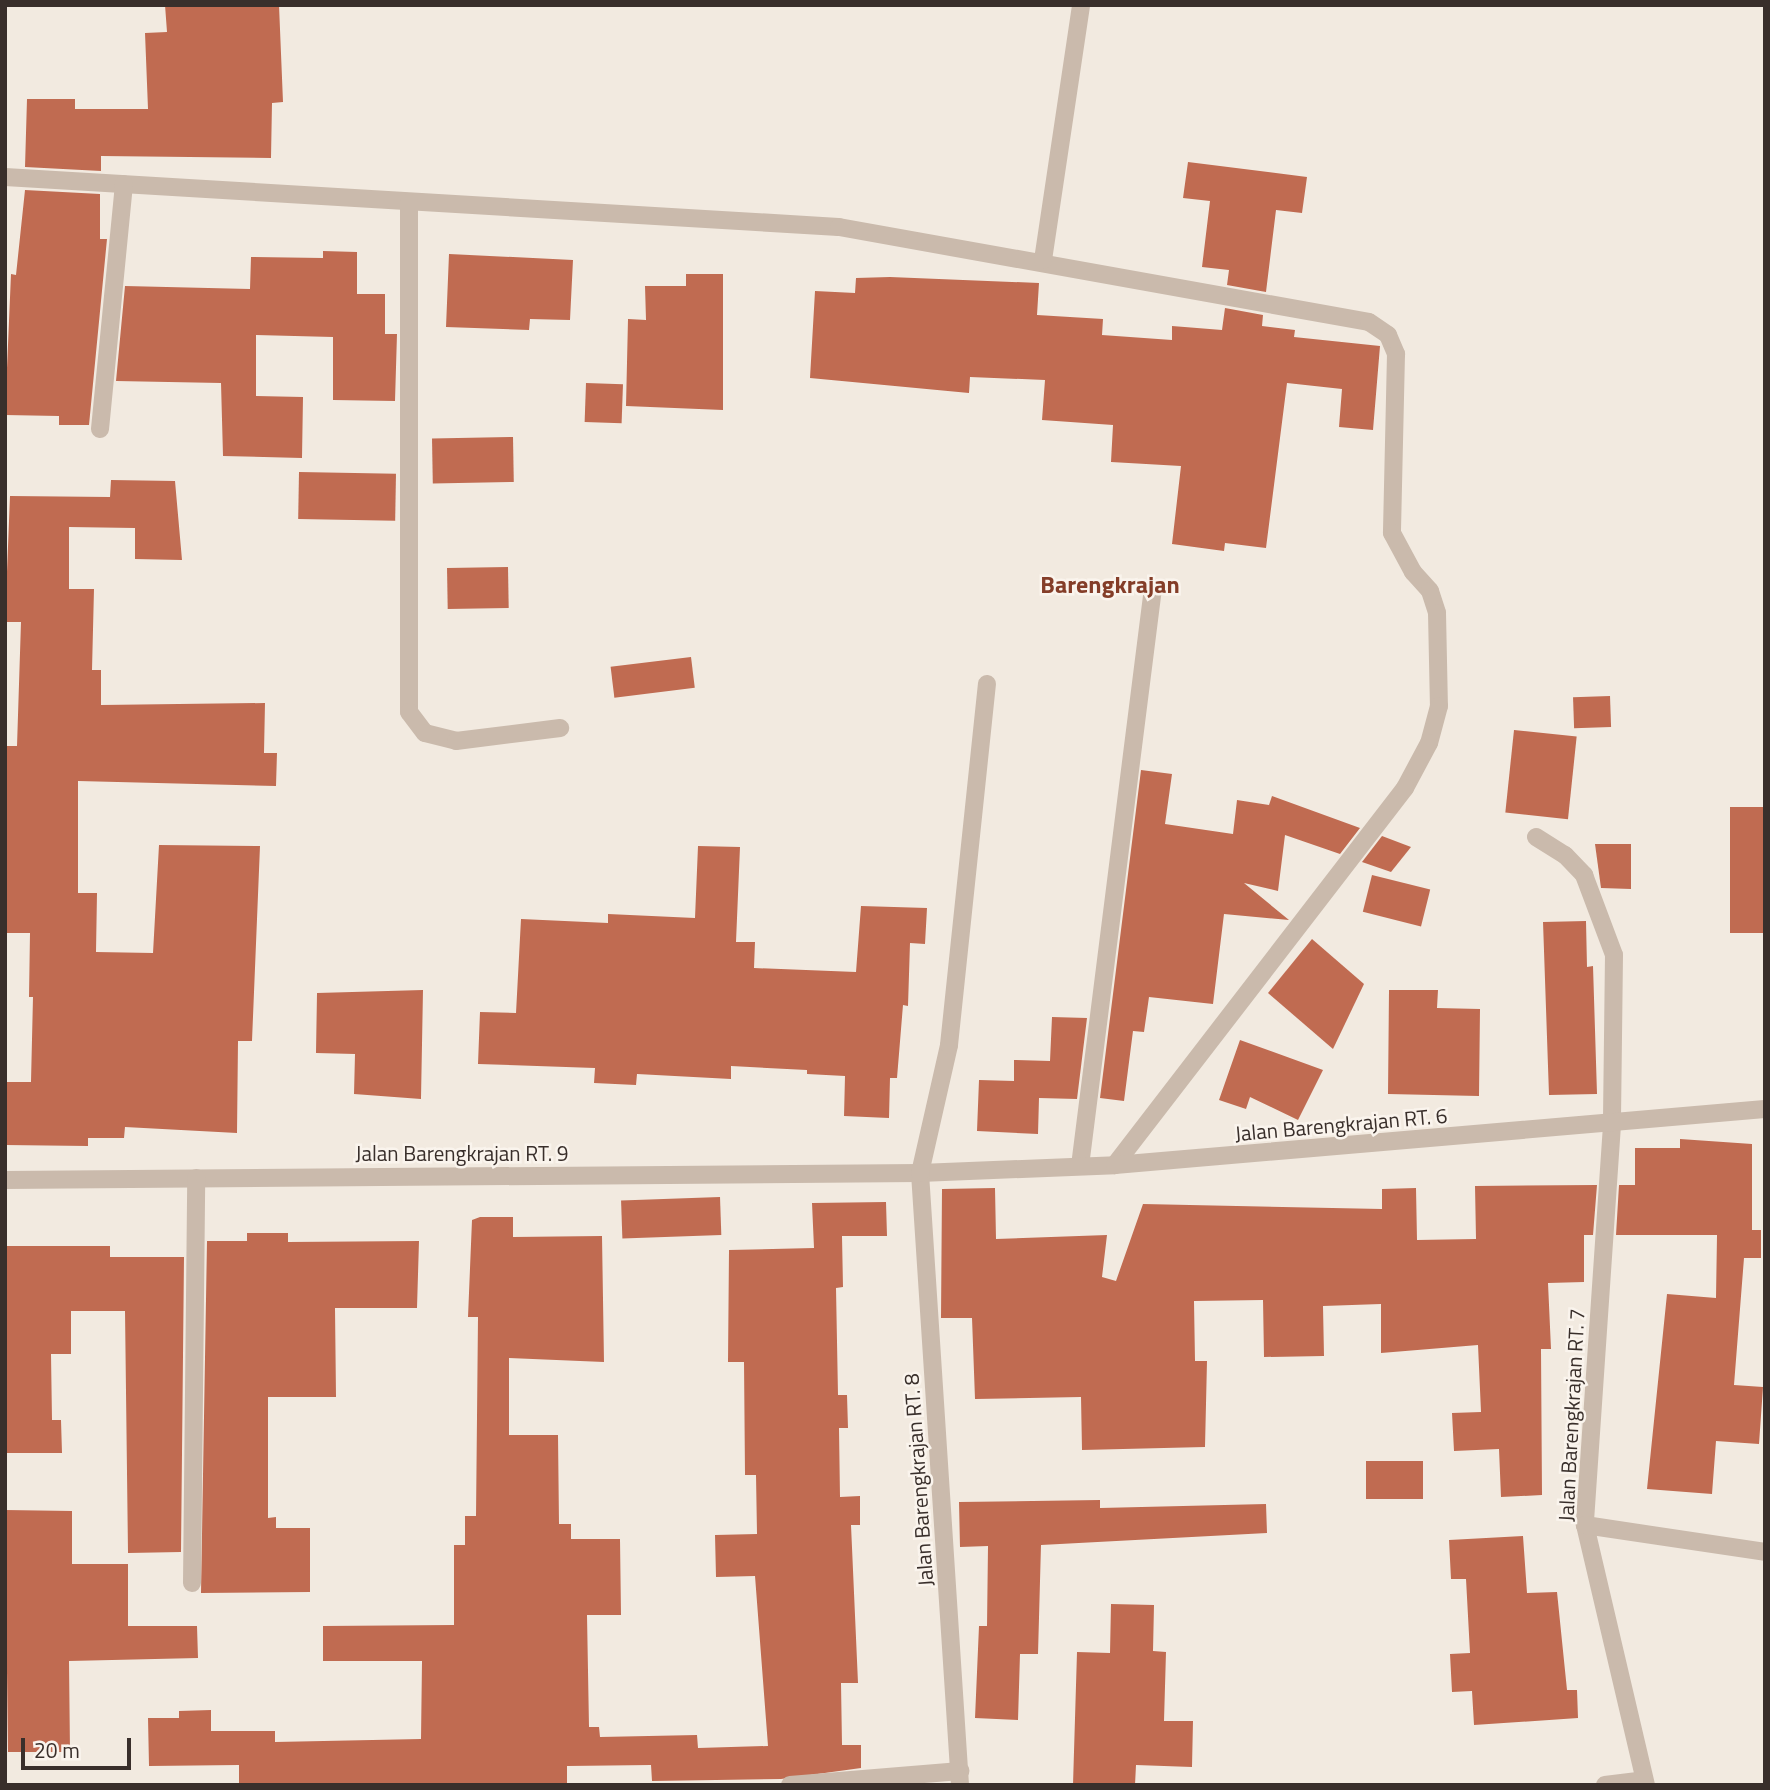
<!DOCTYPE html>
<html>
<head>
<meta charset="utf-8">
<style>
  body { margin:0 }
  #map { position:relative; width:1770px; height:1790px; overflow:hidden; background:#f2eae0; font-family:"Titillium Web",sans-serif }
  div>[style] { position:absolute }
  [style*='--x'] { left:calc(var(--x)*1px); top:calc(var(--y)*1px); width:calc(var(--w)*1px); rotate:calc(var(--a)*1deg) }
  .building>* { inset:0; background:#c06b51; transform-origin:0 0 }
  .street>* { height:18px; margin:-9px; padding:0 9px; transform-origin:9px; border-radius:9px; background:#cabaac }
  span { translate:-50% -50%; white-space:nowrap; text-align:center; line-height:1.15; -webkit-text-stroke:5px #faf4ed; paint-order:stroke }
  .street-label { font-size:21px; color:#392f2b }
  .quarter-label { font-size:24px; color:#843d28; font-weight:700 }
  .frame { position:absolute; inset:0; border:7px solid #392f2b; pointer-events:none }
  .scale { position:absolute; left:21px; top:1738px; width:110px; height:32px; box-sizing:border-box; border:4px solid #392f2b; border-top:0; padding-left:9px; font-size:21px; line-height:24px; white-space:nowrap; color:#392f2b; -webkit-text-stroke:5px #faf4ed; paint-order:stroke }
</style>
</head>
<body>
<div id="map">
  <div class="building">
    <div style="clip-path:polygon(165px 5px,279px 5px,283px 102px,272px 103px,271px 158px,101px 156px,101px 171px,25px 167px,27px 99px,75px 99px,75px 109px,148px 109px,145px 33px,167px 32px)"></div>
    <div style="clip-path:polygon(1188px 162px,1307px 177px,1302px 213px,1276px 210px,1266px 292px,1227px 285px,1229px 270px,1202px 267px,1210px 201px,1183px 198px)"></div>
    <div style="clip-path:polygon(25px 190px,100px 194px,100px 239px,107px 239px,89px 425px,59px 425px,59px 416px,5px 415px,11px 274px,16px 275px)"></div>
    <div style="clip-path:polygon(323px 251px,357px 252px,357px 294px,385px 294px,385px 334px,397px 334px,395px 401px,333px 400px,333px 337px,256px 335px,256px 396px,303px 397px,302px 458px,223px 456px,221px 383px,116px 381px,125px 286px,250px 289px,251px 257px,323px 258px)"></div>
    <div style="clip-path:polygon(449px 254px,573px 260px,570px 320px,530px 319px,529px 330px,446px 327px)"></div>
    <div style="clip-path:polygon(686px 274px,723px 274px,723px 410px,626px 406px,628px 319px,646px 320px,645px 286px,686px 286px)"></div>
    <div style="clip-path:polygon(890px 277px,1039px 283px,1037px 315px,1103px 319px,1102px 335px,1172px 340px,1172px 326px,1222px 330px,1225px 308px,1263px 315px,1262px 326px,1295px 330px,1294px 337px,1380px 346px,1373px 430px,1339px 427px,1342px 389px,1287px 383px,1266px 548px,1225px 543px,1224px 551px,1172px 544px,1181px 466px,1111px 462px,1113px 425px,1042px 420px,1045px 380px,970px 377px,969px 393px,810px 378px,815px 291px,855px 293px,856px 278px)"></div>
    <div style="left:586px;top:383px;width:37px;height:39px;rotate:2deg"></div>
    <div style="left:513px;top:437px;width:45px;height:81px;rotate:89deg"></div>
    <div style="left:299px;top:472px;width:97px;height:47px;rotate:1deg"></div>
    <div style="clip-path:polygon(111px 480px,175px 481px,182px 560px,135px 559px,135px 528px,69px 527px,69px 589px,94px 589px,92px 670px,101px 670px,101px 705px,265px 703px,264px 753px,277px 753px,276px 786px,78px 781px,78px 893px,97px 893px,96px 952px,153px 953px,159px 845px,260px 846px,252px 1041px,238px 1041px,237px 1133px,125px 1127px,124px 1138px,88px 1138px,88px 1146px,5px 1145px,5px 1082px,31px 1082px,33px 997px,29px 997px,30px 933px,5px 933px,5px 746px,17px 746px,21px 622px,5px 622px,10px 496px,110px 497px)"></div>
    <div style="left:508px;top:567px;width:41px;height:61px;rotate:89deg"></div>
    <div style="left:691px;top:657px;width:31px;height:81px;rotate:83deg"></div>
    <div style="left:1610px;top:696px;width:31px;height:37px;rotate:88deg"></div>
    <div style="left:1514px;top:730px;width:63px;height:83px;rotate:6deg"></div>
    <div style="clip-path:polygon(1141px 770px,1172px 774px,1165px 824px,1233px 834px,1237px 800px,1269px 805px,1272px 796px,1360px 828px,1340px 854px,1285px 835px,1278px 891px,1244px 883px,1289px 920px,1224px 914px,1213px 1004px,1149px 997px,1144px 1032px,1133px 1031px,1124px 1101px,1100px 1098px)"></div>
    <div style="left:1765px;top:807px;width:126px;height:35px;rotate:90deg"></div>
    <div style="clip-path:polygon(1382px 836px,1411px 847px,1391px 872px,1362px 862px)"></div>
    <div style="clip-path:polygon(1595px 844px,1631px 844px,1631px 889px,1601px 888px)"></div>
    <div style="clip-path:polygon(698px 846px,740px 847px,736px 942px,755px 942px,754px 968px,856px 972px,861px 906px,927px 908px,925px 944px,910px 943px,908px 1006px,903px 1005px,897px 1078px,890px 1078px,889px 1118px,844px 1116px,845px 1076px,807px 1074px,807px 1070px,731px 1066px,731px 1079px,637px 1074px,636px 1085px,594px 1083px,595px 1068px,478px 1064px,480px 1012px,516px 1013px,521px 919px,608px 923px,608px 914px,695px 918px)"></div>
    <div style="left:1372px;top:875px;width:60px;height:38px;rotate:14deg"></div>
    <div style="clip-path:polygon(1586px 921px,1587px 967px,1593px 966px,1597px 1094px,1549px 1095px,1543px 922px)"></div>
    <div style="clip-path:polygon(1312px 939px,1364px 984px,1333px 1049px,1268px 993px)"></div>
    <div style="clip-path:polygon(423px 990px,421px 1099px,354px 1094px,355px 1054px,316px 1053px,317px 993px)"></div>
    <div style="clip-path:polygon(1389px 990px,1438px 990px,1437px 1008px,1480px 1009px,1479px 1096px,1388px 1094px)"></div>
    <div style="clip-path:polygon(1052px 1017px,1087px 1018px,1077px 1099px,1039px 1098px,1038px 1134px,977px 1131px,979px 1080px,1014px 1081px,1014px 1060px,1050px 1061px)"></div>
    <div style="clip-path:polygon(1240px 1040px,1323px 1070px,1298px 1120px,1250px 1097px,1246px 1109px,1219px 1100px)"></div>
    <div style="clip-path:polygon(1680px 1139px,1752px 1144px,1752px 1230px,1761px 1230px,1761px 1258px,1744px 1258px,1734px 1385px,1763px 1387px,1759px 1444px,1716px 1441px,1712px 1494px,1647px 1489px,1667px 1294px,1716px 1298px,1717px 1235px,1616px 1235px,1619px 1185px,1635px 1185px,1635px 1148px,1680px 1148px)"></div>
    <div style="clip-path:polygon(1597px 1185px,1593px 1235px,1584px 1235px,1584px 1282px,1548px 1283px,1551px 1349px,1541px 1349px,1542px 1495px,1501px 1497px,1499px 1449px,1454px 1451px,1452px 1413px,1481px 1412px,1478px 1345px,1381px 1353px,1381px 1304px,1323px 1306px,1324px 1356px,1264px 1357px,1263px 1300px,1194px 1301px,1195px 1361px,1207px 1361px,1205px 1447px,1082px 1450px,1081px 1397px,975px 1399px,972px 1318px,941px 1318px,942px 1189px,995px 1188px,996px 1239px,1107px 1235px,1102px 1277px,1116px 1281px,1143px 1204px,1382px 1209px,1382px 1189px,1416px 1188px,1417px 1240px,1476px 1239px,1475px 1186px)"></div>
    <div style="left:720px;top:1197px;width:38px;height:99px;rotate:88deg"></div>
    <div style="clip-path:polygon(886px 1202px,887px 1236px,842px 1236px,843px 1287px,836px 1288px,838px 1395px,847px 1395px,848px 1428px,839px 1428px,840px 1497px,860px 1496px,860px 1525px,851px 1525px,858px 1683px,841px 1683px,842px 1745px,861px 1745px,861px 1768px,781px 1779px,652px 1781px,651px 1765px,567px 1766px,567px 1785px,239px 1785px,239px 1765px,149px 1766px,148px 1718px,179px 1718px,179px 1711px,211px 1710px,211px 1731px,275px 1731px,275px 1742px,421px 1739px,422px 1661px,323px 1661px,323px 1626px,454px 1625px,454px 1545px,465px 1545px,465px 1516px,476px 1516px,478px 1317px,468px 1317px,472px 1220px,480px 1217px,513px 1217px,513px 1237px,602px 1236px,604px 1362px,509px 1358px,509px 1435px,558px 1435px,559px 1524px,571px 1524px,571px 1539px,620px 1539px,621px 1615px,587px 1615px,589px 1727px,599px 1727px,600px 1737px,697px 1735px,698px 1748px,768px 1746px,755px 1576px,716px 1577px,715px 1535px,757px 1534px,756px 1475px,745px 1475px,744px 1362px,728px 1362px,729px 1250px,814px 1248px,812px 1203px)"></div>
    <div style="clip-path:polygon(247px 1233px,288px 1233px,288px 1242px,419px 1241px,417px 1308px,335px 1308px,336px 1397px,268px 1397px,268px 1518px,276px 1517px,276px 1528px,310px 1528px,310px 1592px,201px 1593px,207px 1241px,247px 1241px)"></div>
    <div style="clip-path:polygon(5px 1246px,110px 1246px,110px 1257px,184px 1257px,181px 1552px,128px 1553px,125px 1311px,71px 1311px,71px 1354px,51px 1354px,52px 1420px,61px 1420px,62px 1453px,5px 1453px)"></div>
    <div style="left:1423px;top:1461px;width:38px;height:57px;rotate:90deg"></div>
    <div style="clip-path:polygon(1100px 1500px,1100px 1508px,1266px 1504px,1267px 1533px,1041px 1545px,1038px 1654px,1020px 1654px,1018px 1720px,975px 1718px,979px 1626px,987px 1626px,988px 1546px,960px 1547px,959px 1502px)"></div>
    <div style="clip-path:polygon(5px 1510px,72px 1511px,72px 1564px,128px 1564px,128px 1626px,197px 1626px,198px 1658px,69px 1661px,70px 1752px,8px 1752px)"></div>
    <div style="clip-path:polygon(1523px 1536px,1527px 1593px,1557px 1592px,1567px 1690px,1577px 1690px,1578px 1718px,1474px 1725px,1472px 1691px,1452px 1692px,1450px 1654px,1470px 1653px,1466px 1579px,1451px 1579px,1449px 1540px)"></div>
    <div style="clip-path:polygon(1111px 1604px,1154px 1605px,1153px 1651px,1166px 1652px,1164px 1721px,1193px 1721px,1192px 1767px,1136px 1765px,1135px 1785px,1073px 1785px,1077px 1652px,1110px 1653px)"></div>
  </div>
  <div class="street">
    <div style="--x:5;--y:177;--w:835;--a:3.43"></div>
    <div style="--x:839;--y:227;--w:538;--a:10.16"></div>
    <div style="--x:1369;--y:322;--w:23;--a:34"></div>
    <div style="--x:1388;--y:335;--w:21;--a:67"></div>
    <div style="--x:1396;--y:354;--w:179;--a:91.3"></div>
    <div style="--x:1392;--y:533;--w:44;--a:61.7"></div>
    <div style="--x:1413;--y:572;--w:25;--a:48"></div>
    <div style="--x:1430;--y:591;--w:23;--a:72"></div>
    <div style="--x:1437;--y:613;--w:93;--a:88.8"></div>
    <div style="--x:1439;--y:706;--w:38;--a:105"></div>
    <div style="--x:1429;--y:743;--w:51;--a:118.1"></div>
    <div style="--x:1405;--y:788;--w:476;--a:127.6"></div>
    <div style="--x:409;--y:202;--w:510;--a:90"></div>
    <div style="--x:409;--y:712;--w:26;--a:53"></div>
    <div style="--x:425;--y:733;--w:32;--a:14"></div>
    <div style="--x:456;--y:741;--w:105;--a:-7.1"></div>
    <div style="--x:1043;--y:260;--w:258;--a:-81.5"></div>
    <div style="--x:100;--y:429;--w:246;--a:-84.4"></div>
    <div style="--x:1536;--y:837;--w:34;--a:32"></div>
    <div style="--x:1565;--y:855;--w:28;--a:46"></div>
    <div style="--x:1584;--y:875;--w:85;--a:69.4"></div>
    <div style="--x:1614;--y:955;--w:170;--a:90.7"></div>
    <div style="--x:1612;--y:1125;--w:401;--a:93.9"></div>
    <div style="--x:1585;--y:1525;--w:267;--a:76.8"></div>
    <div style="--x:1080;--y:1166;--w:583;--a:-82.8"></div>
    <div style="--x:5;--y:1180;--w:915;--a:-0.44"></div>
    <div style="--x:920;--y:1173;--w:195;--a:-2.3"></div>
    <div style="--x:1115;--y:1165;--w:652;--a:-4.92"></div>
    <div style="--x:1585;--y:1525;--w:182;--a:8.5"></div>
    <div style="--x:192;--y:1583;--w:405;--a:-89.4"></div>
    <div style="--x:790;--y:1785;--w:171;--a:-4.7"></div>
    <div style="--x:960;--y:1785;--w:613;--a:-93.74"></div>
    <div style="--x:920;--y:1173;--w:131;--a:-77.2"></div>
    <div style="--x:949;--y:1045;--w:363;--a:-84"></div>
    <div style="--x:1605;--y:1785;--w:39;--a:-7"></div>
  </div>
  <div class="street-label">
    <span style="left:1341px;top:1124px;rotate:-5deg">Jalan Barengkrajan RT. 6</span>
    <span style="left:462px;top:1153px">Jalan Barengkrajan RT. 9</span>
    <span style="left:1571px;top:1415px;rotate:-87deg">Jalan Barengkrajan RT. 7</span>
    <span style="left:918px;top:1480px;rotate:-94deg">Jalan Barengkrajan RT. 8</span>
  </div>
  <div class="quarter-label">
    <span style="left:1110px;top:585px">Barengkrajan</span>
  </div>
  <div class="frame"></div>
  <div class="scale">20 m</div>
</div>
</body>
</html>
